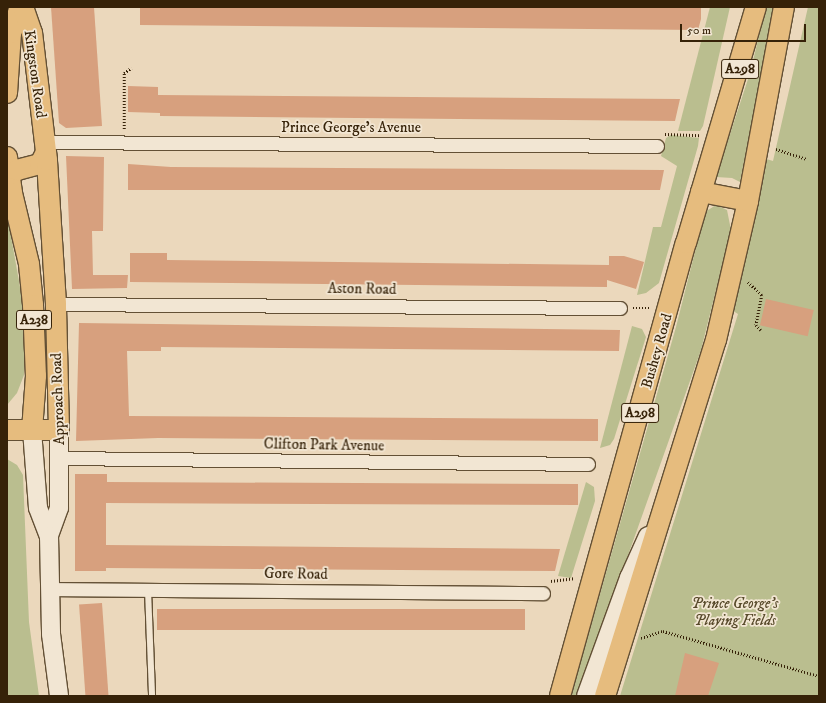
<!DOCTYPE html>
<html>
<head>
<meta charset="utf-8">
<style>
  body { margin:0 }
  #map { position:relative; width:826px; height:703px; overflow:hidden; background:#ebd8bc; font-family:"IM FELL DW Pica",serif }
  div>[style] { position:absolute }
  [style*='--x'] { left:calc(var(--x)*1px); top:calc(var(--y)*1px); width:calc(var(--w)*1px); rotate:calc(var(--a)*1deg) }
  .green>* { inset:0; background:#babe8f }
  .building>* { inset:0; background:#d7a07e; transform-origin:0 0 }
  .path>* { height:2.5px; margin-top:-1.25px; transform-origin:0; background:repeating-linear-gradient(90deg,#362208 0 1px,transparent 0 3px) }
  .roads { filter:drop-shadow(1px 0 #635035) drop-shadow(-1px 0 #635035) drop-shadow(0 1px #635035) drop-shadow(0 -1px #635035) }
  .service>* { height:6px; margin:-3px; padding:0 3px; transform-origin:3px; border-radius:3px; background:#f2e6d3 }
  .minor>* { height:13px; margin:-6.5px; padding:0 6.5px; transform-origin:6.5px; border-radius:6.5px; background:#f2e6d3 }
  .secondary>* { height:18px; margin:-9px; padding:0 9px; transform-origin:9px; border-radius:9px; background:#f2e6d3 }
  .primary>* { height:20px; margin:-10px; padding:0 10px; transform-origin:10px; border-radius:10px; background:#e6bc7e }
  span { translate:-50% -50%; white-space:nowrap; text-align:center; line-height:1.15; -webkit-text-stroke:3.5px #f2e6d3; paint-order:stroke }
  .shield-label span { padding:1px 3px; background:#f2e6d3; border:1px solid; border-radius:3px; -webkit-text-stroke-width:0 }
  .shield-label { font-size:14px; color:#362208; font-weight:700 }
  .street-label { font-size:15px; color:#362208 }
  .park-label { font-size:15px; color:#57492a; font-style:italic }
  .frame { position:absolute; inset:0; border:8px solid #362208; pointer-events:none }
  .scale { position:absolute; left:680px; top:24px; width:126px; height:18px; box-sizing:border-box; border:2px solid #362208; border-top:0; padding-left:5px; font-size:12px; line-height:14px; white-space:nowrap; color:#362208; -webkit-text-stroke:3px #f2e6d3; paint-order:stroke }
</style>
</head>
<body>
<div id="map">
  <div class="green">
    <div style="clip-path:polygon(710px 7px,730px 7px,703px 126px,700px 131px,678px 131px)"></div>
    <div style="clip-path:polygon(766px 7px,774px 7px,740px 182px,732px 178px,716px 177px,750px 73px)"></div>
    <div style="clip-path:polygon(808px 7px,819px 7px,819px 696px,620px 696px,738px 314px,730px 309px,763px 158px,773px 161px)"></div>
    <div style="clip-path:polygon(671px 135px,699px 138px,698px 146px,659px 283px,646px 293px,637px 295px,653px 227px,661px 227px,677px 166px,661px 156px,666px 138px)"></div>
    <div style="clip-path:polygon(716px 205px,727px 210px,731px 230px,701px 350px,578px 696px,571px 696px,676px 327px,705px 212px)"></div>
    <div style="clip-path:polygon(7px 214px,22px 298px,25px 348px,24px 375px,17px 393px,7px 405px)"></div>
    <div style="clip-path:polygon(632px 326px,642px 329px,646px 337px,614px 439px,610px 445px,600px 448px)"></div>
    <div style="clip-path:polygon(7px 459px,17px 465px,23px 475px,29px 622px,39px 696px,7px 696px)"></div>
    <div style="clip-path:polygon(586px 482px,594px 487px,595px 501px,571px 578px,558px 576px)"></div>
  </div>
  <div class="building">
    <div style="clip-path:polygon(51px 7px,94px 7px,102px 126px,66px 128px,59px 123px)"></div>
    <div style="clip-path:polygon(140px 7px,701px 8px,701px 19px,698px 30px,140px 25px)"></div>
    <div style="clip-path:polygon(128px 86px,158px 87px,158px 95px,680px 99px,675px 121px,160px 116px,160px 113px,128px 112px)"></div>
    <div style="clip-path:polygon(66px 156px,104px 157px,103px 231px,92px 231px,93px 275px,128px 275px,127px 288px,72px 289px)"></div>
    <div style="clip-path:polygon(128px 164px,171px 167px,664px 170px,660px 190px,128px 190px)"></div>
    <div style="clip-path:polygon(130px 253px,167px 253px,167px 260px,609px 265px,609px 256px,624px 256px,644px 262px,636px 289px,607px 280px,607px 287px,130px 282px)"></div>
    <div style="left:766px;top:299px;width:49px;height:27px;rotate:13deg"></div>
    <div style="clip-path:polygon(79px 323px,620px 330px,619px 351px,161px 347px,161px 351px,127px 351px,129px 416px,598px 419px,598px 441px,158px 438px,76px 441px)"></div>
    <div style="clip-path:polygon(75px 474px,107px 474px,107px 482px,578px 484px,578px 505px,106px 503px,106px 545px,560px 549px,555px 571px,106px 568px,106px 571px,75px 571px)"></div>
    <div style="left:102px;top:603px;width:93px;height:23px;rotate:86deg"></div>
    <div style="left:157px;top:609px;width:368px;height:21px"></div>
    <div style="clip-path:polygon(685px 653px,719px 663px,708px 696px,675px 696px)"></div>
  </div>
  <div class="path">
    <div style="--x:124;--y:129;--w:56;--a:-90"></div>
    <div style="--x:124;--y:73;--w:9;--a:-36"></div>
    <div style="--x:665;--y:134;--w:35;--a:2"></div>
    <div style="--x:776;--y:149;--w:32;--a:18"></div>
    <div style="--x:748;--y:282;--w:19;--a:43"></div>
    <div style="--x:762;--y:295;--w:31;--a:101"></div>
    <div style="--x:756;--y:325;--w:7;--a:45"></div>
    <div style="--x:633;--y:308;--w:17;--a:0"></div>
    <div style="--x:551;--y:581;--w:23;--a:-7"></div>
    <div style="--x:641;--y:638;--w:23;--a:-18"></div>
    <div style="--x:663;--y:631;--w:162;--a:16.1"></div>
  </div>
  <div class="roads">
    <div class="service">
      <div style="--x:148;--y:590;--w:106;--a:87.8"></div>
    </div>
    <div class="minor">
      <div style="--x:45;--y:142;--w:612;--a:0.37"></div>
      <div style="--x:56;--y:304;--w:564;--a:0.41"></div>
      <div style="--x:60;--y:458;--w:528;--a:0.65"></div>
      <div style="--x:50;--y:589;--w:493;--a:0.5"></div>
    </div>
    <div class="secondary">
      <div style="--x:32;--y:430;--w:78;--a:85.6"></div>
      <div style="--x:38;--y:508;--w:30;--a:69"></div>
      <div style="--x:59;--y:430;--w:78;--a:90"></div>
      <div style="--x:59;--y:508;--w:30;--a:110"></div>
      <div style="--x:49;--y:536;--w:98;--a:88.8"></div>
      <div style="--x:51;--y:634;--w:63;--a:82.6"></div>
      <div style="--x:586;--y:696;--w:126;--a:-70"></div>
      <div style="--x:629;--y:578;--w:46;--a:-65.7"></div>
    </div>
    <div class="primary">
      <div style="--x:7;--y:93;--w:60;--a:-86.2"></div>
      <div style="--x:11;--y:33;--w:28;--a:-71"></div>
      <div style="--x:7;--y:157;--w:36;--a:82"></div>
      <div style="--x:12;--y:193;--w:73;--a:76.5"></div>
      <div style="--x:29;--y:264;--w:41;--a:84.4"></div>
      <div style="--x:33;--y:305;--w:71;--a:87.6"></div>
      <div style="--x:36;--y:376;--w:54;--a:94.2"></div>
      <div style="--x:9;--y:167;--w:9;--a:21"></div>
      <div style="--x:17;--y:170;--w:24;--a:-15"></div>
      <div style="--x:40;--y:164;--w:13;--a:-63"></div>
      <div style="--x:701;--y:192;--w:48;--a:10.8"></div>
      <div style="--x:7;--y:430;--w:52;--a:0"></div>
      <div style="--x:59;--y:430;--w:126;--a:-91.4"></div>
      <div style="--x:56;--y:304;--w:144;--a:-93.6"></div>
      <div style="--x:47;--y:160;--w:128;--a:-96.7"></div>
      <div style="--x:32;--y:33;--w:28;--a:-109"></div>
      <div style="--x:560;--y:696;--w:470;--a:-74.5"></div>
      <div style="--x:686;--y:243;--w:246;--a:-73.5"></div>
      <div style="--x:605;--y:696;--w:373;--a:-72.7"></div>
      <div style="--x:716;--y:340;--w:143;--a:-77"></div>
      <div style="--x:748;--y:201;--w:197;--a:-79.5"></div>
    </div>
  </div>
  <div class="shield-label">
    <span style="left:740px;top:69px">A298</span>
    <span style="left:34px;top:320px">A238</span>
    <span style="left:640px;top:413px">A298</span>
  </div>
  <div class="street-label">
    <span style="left:35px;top:74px;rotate:82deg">Kingston Road</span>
    <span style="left:351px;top:128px">Prince George's Avenue</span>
    <span style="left:362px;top:289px;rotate:1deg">Aston Road</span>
    <span style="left:657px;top:351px;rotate:-74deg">Bushey Road</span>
    <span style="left:58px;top:399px;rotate:-92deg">Approach Road</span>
    <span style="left:324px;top:445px;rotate:1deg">Clifton Park Avenue</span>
    <span style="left:296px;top:574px;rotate:1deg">Gore Road</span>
  </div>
  <div class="park-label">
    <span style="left:735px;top:612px">Prince George's<br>Playing Fields</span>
  </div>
  <div class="frame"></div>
  <div class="scale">50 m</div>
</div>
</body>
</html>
